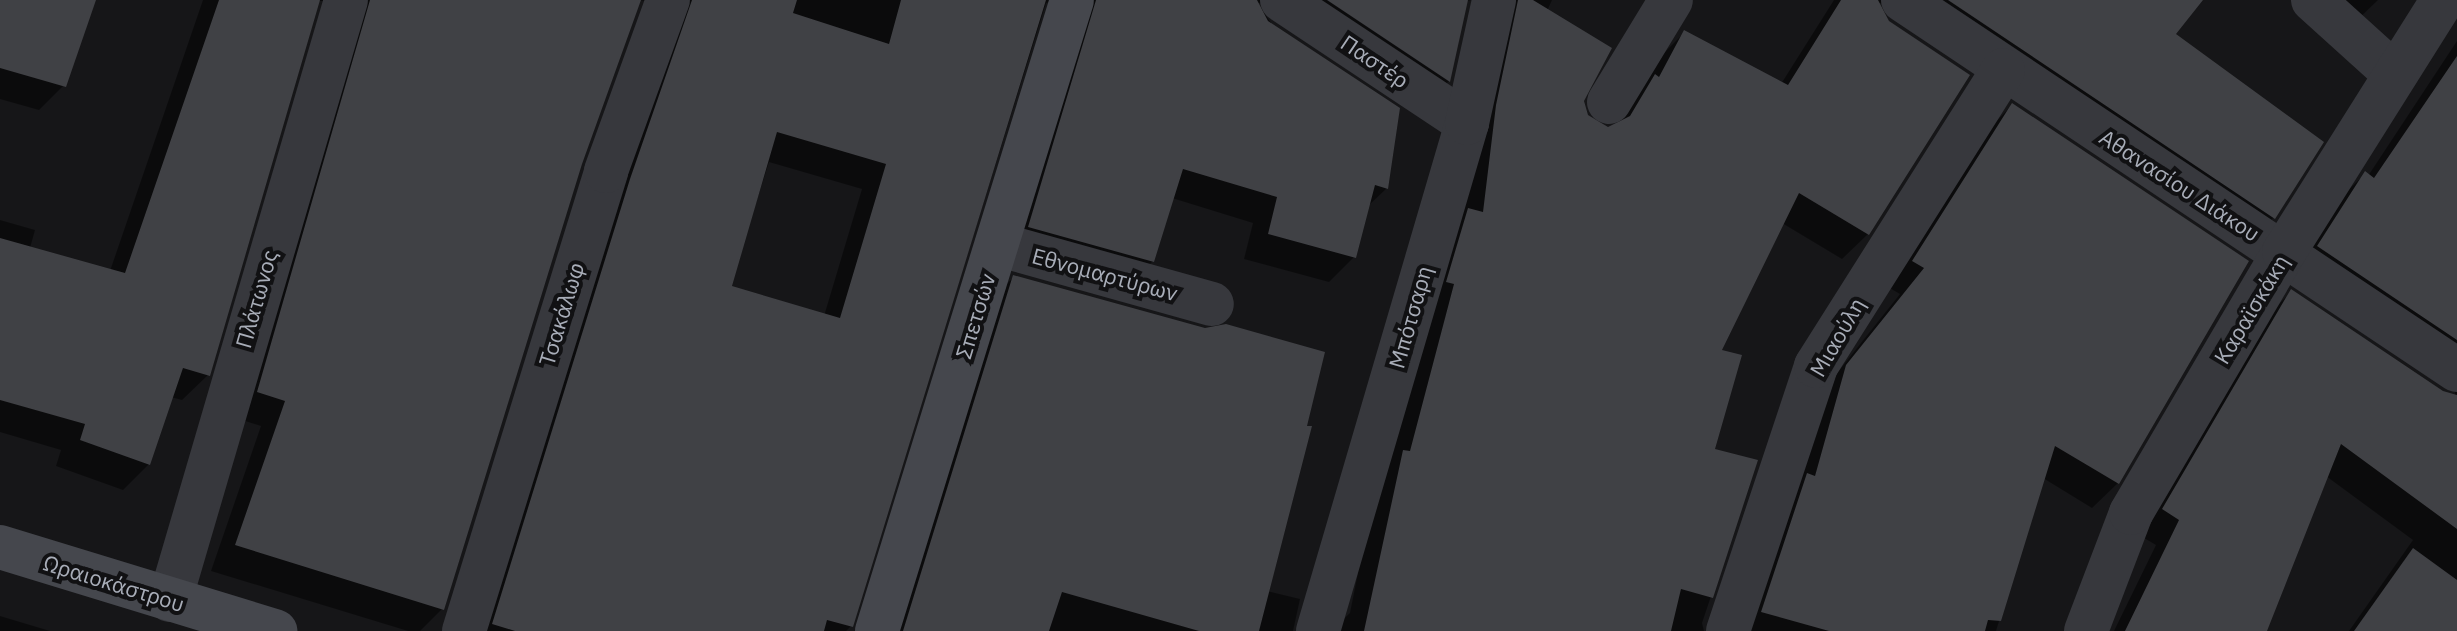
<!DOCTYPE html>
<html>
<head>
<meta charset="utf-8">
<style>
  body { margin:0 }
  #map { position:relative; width:2457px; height:631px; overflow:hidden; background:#161618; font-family:"IBM Plex Sans",sans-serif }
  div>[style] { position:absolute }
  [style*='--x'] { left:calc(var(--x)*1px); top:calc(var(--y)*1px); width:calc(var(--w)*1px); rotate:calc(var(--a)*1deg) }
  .shadow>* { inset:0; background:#0007 }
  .building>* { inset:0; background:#404145 }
  .street>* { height:44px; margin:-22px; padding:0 22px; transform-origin:22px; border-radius:22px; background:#37383d }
  .secondary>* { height:44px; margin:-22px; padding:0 22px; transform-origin:22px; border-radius:22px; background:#45474d }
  span { translate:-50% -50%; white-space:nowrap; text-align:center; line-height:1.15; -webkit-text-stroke:8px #111113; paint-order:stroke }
  .street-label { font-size:22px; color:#a8adb8 }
</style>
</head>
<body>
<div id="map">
  <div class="shadow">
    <div style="clip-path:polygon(0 0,94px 0,64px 85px,39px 110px,0 99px)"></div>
    <div style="clip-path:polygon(evenodd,203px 0,1552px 0,1547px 11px,1586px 116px,1608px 129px,1616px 125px,1659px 58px,1685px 32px,1781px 84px,1834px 0,2200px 0,2173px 34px,2274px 217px,2249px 243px,1891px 4px,1879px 3px,1868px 234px,1842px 259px,1782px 223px,1719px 351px,1713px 450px,1756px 462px,1702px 623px,1704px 631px,1331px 631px,1350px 613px,1472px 0,1466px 1px,1449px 81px,1424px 106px,1270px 4px,1257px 3px,1387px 188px,1367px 207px,1354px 257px,1329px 282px,1244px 259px,1253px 223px,1172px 198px,1153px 261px,1127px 286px,1004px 252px,1054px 1px,1046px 3px,851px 626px,846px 631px,474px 631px,652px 2px,639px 0,580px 163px,443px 608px,420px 631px,408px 631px,211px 571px,261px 426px,233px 417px,328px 1px,318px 1px,208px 375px,182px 400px,171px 397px,149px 464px,123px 490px,56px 466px,61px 450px,0 432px,0 220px,35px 230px,30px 248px,110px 271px,203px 0,769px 162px,862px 189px,824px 316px,729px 287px,769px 162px)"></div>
    <div style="clip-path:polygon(2310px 0,2378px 0,2352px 25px)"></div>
    <div style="clip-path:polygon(2457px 41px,2457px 631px,2349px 631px,2413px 540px,2326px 476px,2265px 631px,2114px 631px,2156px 545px,2139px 535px,2267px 316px,2291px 292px,2443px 393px,2455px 394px,2456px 385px,2294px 272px,2340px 198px,2365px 174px,2368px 176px)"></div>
    <div style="clip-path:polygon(2012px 105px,2118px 483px,2092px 508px,2043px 478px,1996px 631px,1739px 631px,1822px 392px,1900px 294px,1888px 287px,1987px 131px)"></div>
    <div style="clip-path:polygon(1014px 277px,1267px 591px,1300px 599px,1293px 631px,887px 631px,988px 302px)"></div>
    <div style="clip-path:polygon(0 616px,50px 631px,0 631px)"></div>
  </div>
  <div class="building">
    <div style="clip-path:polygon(0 0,96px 0,66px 87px,0 68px)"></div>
    <div style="clip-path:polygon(219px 0,320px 0,210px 376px,183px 368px,150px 465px,80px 440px,85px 424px,0 400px,0 238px,125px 273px)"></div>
    <div style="clip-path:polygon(370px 0,641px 0,582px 164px,444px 610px,235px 545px,285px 401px,257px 392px)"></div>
    <div style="clip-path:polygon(evenodd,692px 0,797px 0,793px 13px,889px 44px,901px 0,1046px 0,853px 627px,827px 620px,824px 631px,515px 631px,492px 624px,630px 179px,692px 0,777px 132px,886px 164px,840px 318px,732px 286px,777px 132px)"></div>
    <div style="clip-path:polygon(1096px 0,1257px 0,1268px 21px,1400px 108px,1388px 189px,1375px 185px,1356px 258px,1268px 234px,1277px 197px,1183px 169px,1154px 262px,1028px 227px)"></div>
    <div style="clip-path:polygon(1327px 0,1468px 0,1450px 82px)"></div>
    <div style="clip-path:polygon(1518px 0,1533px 0,1612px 48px,1584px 101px,1588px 115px,1608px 127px,1630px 116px,1655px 74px,1659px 77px,1684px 30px,1788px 85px,1841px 0,1878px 0,1889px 21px,1970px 75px,1869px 235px,1799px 193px,1722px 350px,1742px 355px,1715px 449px,1758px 460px,1713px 598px,1681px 589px,1671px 631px,1364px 631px,1403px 450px,1410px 451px,1454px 284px,1446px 282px,1468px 208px,1483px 212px,1496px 105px)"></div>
    <div style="clip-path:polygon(1948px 0,2203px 0,2176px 34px,2324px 142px,2275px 219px)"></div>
    <div style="clip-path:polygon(2457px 56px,2457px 340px,2317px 246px,2365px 171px,2374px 178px)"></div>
    <div style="clip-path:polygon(2012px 103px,2249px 261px,2119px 484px,2055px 446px,2001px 621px,1988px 620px,1985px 631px,1829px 631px,1761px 612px,1807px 473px,1815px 476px,1846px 365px,1924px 268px,1912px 261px)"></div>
    <div style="clip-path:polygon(1013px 275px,1205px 328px,1226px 324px,1325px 352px,1307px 426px,1312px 426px,1259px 631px,1199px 631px,1062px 592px,1049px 631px,903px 631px)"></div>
    <div style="clip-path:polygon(2291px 289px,2443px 391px,2457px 395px,2457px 529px,2341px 444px,2267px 631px,2125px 631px,2179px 520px,2162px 509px)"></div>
    <div style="clip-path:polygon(2413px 548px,2457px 580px,2457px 631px,2354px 631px)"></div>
  </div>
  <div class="street">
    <div style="--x:1282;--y:0;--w:222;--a:33.6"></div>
    <div style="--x:1903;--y:0;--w:666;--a:33.74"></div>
    <div style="--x:2313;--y:0;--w:110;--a:42.1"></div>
    <div style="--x:1609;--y:102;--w:119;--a:-58.7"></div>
    <div style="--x:997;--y:244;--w:223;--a:15.6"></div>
    <div style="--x:170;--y:600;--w:625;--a:-73.65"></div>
    <div style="--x:464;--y:631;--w:481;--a:-72.8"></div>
    <div style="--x:606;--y:171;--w:182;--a:-70.1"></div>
    <div style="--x:1318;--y:631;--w:529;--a:-73.65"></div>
    <div style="--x:1467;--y:123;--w:126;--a:-77.6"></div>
    <div style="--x:1728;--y:631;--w:279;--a:-71.6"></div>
    <div style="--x:1816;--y:366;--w:350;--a:-57.7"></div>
    <div style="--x:2086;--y:631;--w:126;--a:-69.1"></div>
    <div style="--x:2131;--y:513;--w:303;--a:-59.6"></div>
    <div style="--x:2284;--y:252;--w:298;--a:-57.8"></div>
  </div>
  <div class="secondary">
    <div style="--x:0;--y:547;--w:288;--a:17"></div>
    <div style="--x:877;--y:631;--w:660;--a:-72.83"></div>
  </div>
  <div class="street-label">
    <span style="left:1375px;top:61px;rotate:34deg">Παστέρ</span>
    <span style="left:2180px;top:185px;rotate:33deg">Αθανασίου Διάκου</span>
    <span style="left:1105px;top:274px;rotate:15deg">Εθνομαρτύρων</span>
    <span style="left:256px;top:299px;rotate:-74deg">Πλάτωνος</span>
    <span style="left:2251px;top:309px;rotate:-59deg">Καραϊσκάκη</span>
    <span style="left:561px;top:314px;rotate:-73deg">Τσακάλωφ</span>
    <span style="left:975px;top:316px;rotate:-73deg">Σπετσών</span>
    <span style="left:1410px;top:317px;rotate:-74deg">Μπότσαρη</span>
    <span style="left:1837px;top:337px;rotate:-60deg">Μιαούλη</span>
    <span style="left:114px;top:583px;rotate:17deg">Ωραιοκάστρου</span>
  </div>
</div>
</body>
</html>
